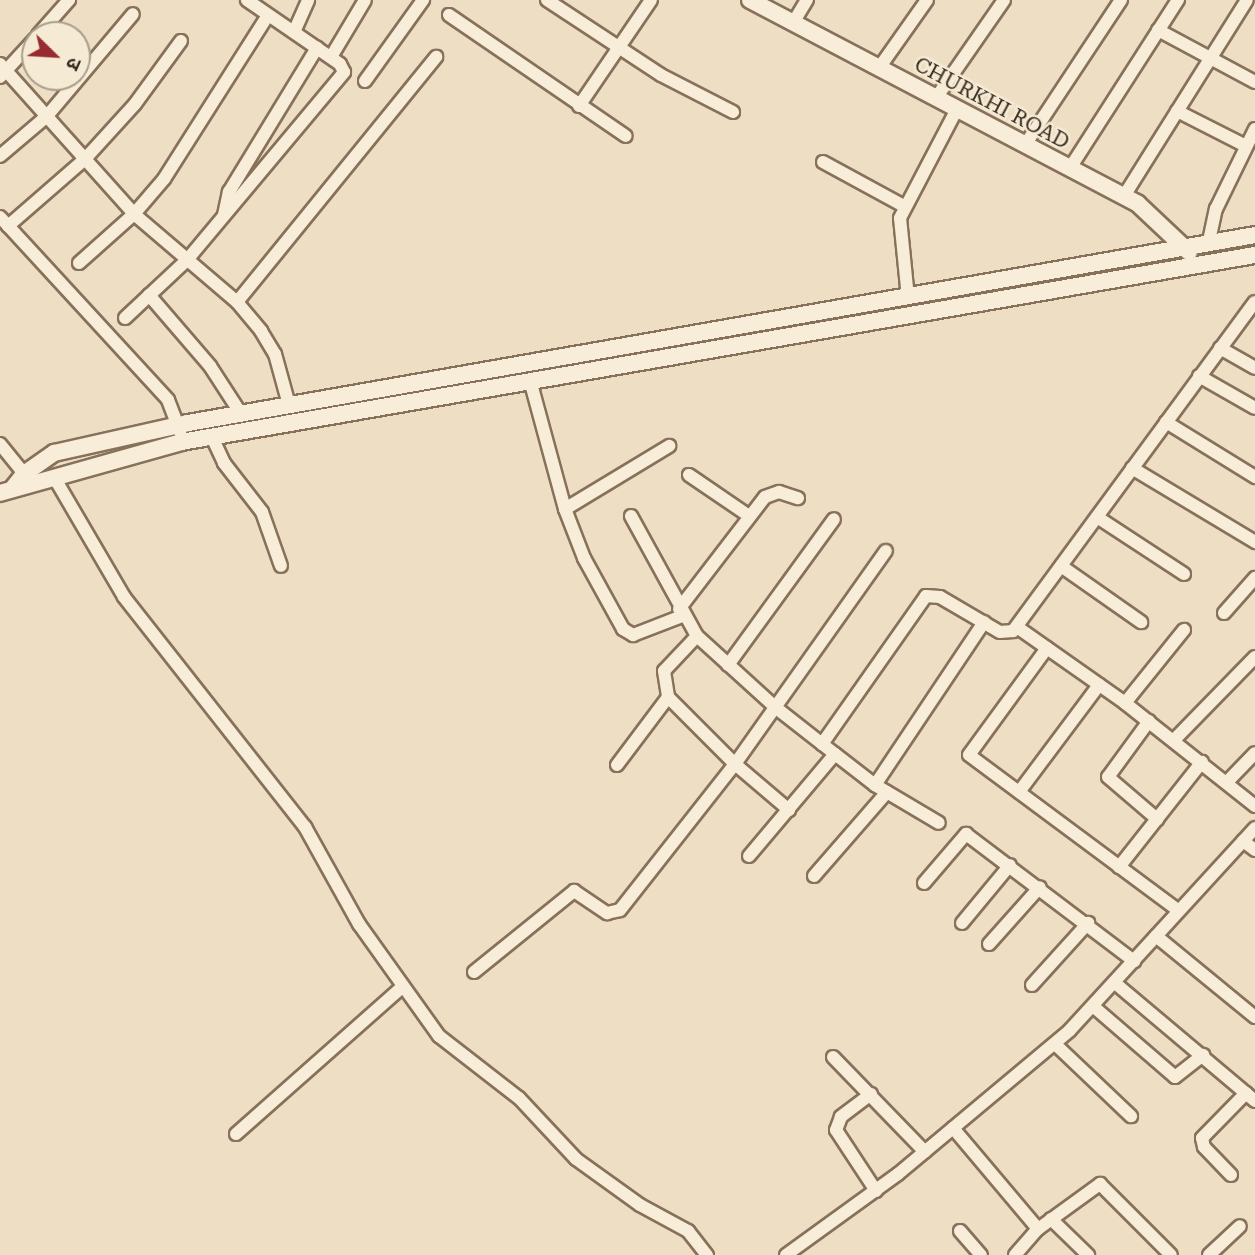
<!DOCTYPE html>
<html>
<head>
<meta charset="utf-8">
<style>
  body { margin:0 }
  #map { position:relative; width:1255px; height:1255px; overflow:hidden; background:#eedfc4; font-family:"Roboto Serif","Noto Sans Devanagari",serif }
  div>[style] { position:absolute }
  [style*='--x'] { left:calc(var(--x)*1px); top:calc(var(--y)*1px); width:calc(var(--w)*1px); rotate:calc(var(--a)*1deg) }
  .roads { filter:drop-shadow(2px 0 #88715b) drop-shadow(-2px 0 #88715b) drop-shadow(0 2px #88715b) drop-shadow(0 -2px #88715b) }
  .minor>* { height:12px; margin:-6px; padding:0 6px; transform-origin:6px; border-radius:6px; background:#f8edd8 }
  .tertiary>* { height:16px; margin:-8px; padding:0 8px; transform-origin:8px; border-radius:8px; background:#f8edd8 }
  span { translate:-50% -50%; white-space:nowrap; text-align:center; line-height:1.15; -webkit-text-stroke:5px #f5ead4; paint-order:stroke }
  .street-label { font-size:21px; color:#382a1f }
  .north { position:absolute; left:21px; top:21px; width:70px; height:70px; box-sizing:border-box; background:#f5ead4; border:2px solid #a99d8c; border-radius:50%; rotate:114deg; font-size:19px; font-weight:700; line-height:28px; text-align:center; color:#382a1f }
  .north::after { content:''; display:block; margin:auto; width:24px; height:32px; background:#962c32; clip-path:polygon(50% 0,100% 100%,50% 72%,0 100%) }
</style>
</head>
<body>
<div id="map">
  <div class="roads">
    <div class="minor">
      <div style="--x:547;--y:0;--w:136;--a:33.3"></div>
      <div style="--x:661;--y:75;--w:81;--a:27.2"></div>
      <div style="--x:449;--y:15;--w:214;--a:34.4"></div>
      <div style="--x:793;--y:23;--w:27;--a:-59"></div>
      <div style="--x:1158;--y:30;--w:110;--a:28.2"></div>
      <div style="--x:294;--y:32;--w:35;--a:-66"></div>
      <div style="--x:38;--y:35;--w:47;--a:-48.5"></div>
      <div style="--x:331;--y:57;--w:66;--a:-59.2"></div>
      <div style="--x:0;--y:64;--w:201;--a:48.2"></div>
      <div style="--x:134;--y:214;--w:135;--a:40.5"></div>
      <div style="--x:237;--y:302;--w:38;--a:50"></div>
      <div style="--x:261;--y:331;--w:27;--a:59"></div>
      <div style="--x:275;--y:354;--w:53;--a:74.6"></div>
      <div style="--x:879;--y:68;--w:83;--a:-54.8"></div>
      <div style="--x:0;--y:77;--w:52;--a:-47.4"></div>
      <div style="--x:365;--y:81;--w:100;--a:-54.4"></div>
      <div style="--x:936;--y:98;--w:119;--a:-55.2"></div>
      <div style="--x:579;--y:106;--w:128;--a:-55.8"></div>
      <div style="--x:1177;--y:111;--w:77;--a:26.9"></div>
      <div style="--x:1025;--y:145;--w:174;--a:-56.5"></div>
      <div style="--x:0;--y:156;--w:62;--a:-40.4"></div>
      <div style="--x:47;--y:116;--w:133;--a:-49.9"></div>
      <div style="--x:823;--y:162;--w:92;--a:28.5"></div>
      <div style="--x:1070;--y:168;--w:200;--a:-57.3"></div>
      <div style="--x:1124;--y:196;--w:231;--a:-57.9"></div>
      <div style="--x:224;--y:215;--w:24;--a:-78"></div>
      <div style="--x:229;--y:192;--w:169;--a:-58.6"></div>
      <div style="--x:0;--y:217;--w:248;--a:47.4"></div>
      <div style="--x:168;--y:400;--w:34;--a:69"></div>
      <div style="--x:8;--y:226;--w:102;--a:-41"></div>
      <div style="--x:85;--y:159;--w:74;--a:-47.7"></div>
      <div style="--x:135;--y:104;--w:78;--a:-53.9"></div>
      <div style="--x:1209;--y:241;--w:33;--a:-78"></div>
      <div style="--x:1216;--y:209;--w:89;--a:-64"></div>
      <div style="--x:79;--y:263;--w:74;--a:-41.7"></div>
      <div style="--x:134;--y:214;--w:46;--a:-49.4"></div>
      <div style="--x:164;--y:179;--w:194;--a:-57.6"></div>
      <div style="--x:149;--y:295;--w:94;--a:49.3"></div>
      <div style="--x:210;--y:366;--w:57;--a:57.1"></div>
      <div style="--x:908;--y:298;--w:80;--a:-95.7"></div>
      <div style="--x:900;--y:218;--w:123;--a:-62.4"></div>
      <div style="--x:237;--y:302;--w:316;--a:-50.9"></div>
      <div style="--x:125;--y:318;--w:85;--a:-43.1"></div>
      <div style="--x:187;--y:260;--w:245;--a:-50.1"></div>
      <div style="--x:344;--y:72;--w:9;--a:-117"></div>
      <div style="--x:340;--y:64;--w:113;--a:-145.5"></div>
      <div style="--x:1220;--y:348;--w:40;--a:29.7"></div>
      <div style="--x:1199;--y:376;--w:64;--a:29.7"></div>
      <div style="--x:530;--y:380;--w:134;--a:74.8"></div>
      <div style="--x:565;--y:509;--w:53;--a:68.8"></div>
      <div style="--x:584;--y:558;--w:81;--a:61.2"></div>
      <div style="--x:623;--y:629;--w:12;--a:31"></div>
      <div style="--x:633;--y:635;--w:53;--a:-21.2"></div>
      <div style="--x:1166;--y:422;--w:105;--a:31.7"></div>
      <div style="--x:212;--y:437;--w:29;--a:65"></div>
      <div style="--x:224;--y:463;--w:62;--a:52.2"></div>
      <div style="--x:262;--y:512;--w:57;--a:70.6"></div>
      <div style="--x:0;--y:444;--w:38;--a:51"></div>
      <div style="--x:1132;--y:468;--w:144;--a:31"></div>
      <div style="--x:689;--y:475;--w:73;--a:34.3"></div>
      <div style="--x:54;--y:477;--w:139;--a:59.7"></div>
      <div style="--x:124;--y:597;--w:293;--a:51.8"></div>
      <div style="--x:305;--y:827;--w:111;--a:60.9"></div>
      <div style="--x:359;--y:924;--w:138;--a:54.5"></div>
      <div style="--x:439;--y:1036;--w:101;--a:37.8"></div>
      <div style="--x:519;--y:1098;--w:83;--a:46.9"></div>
      <div style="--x:576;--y:1159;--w:79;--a:35.7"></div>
      <div style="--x:640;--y:1205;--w:55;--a:28.4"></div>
      <div style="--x:688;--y:1231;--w:31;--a:52"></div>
      <div style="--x:565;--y:509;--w:122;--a:-31.2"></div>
      <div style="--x:631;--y:516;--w:137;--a:61.2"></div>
      <div style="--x:697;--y:636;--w:105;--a:42.3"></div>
      <div style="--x:775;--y:707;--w:76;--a:38.1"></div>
      <div style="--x:835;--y:754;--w:51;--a:37.8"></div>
      <div style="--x:875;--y:785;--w:74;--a:30.7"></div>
      <div style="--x:1097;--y:517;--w:104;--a:33.2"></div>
      <div style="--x:1061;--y:566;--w:98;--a:35"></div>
      <div style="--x:679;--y:609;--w:141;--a:-52.5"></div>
      <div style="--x:765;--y:497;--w:15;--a:-20"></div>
      <div style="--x:779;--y:492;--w:20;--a:18"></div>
      <div style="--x:1224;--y:613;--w:47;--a:-48.5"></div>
      <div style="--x:1017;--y:627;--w:132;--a:35.1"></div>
      <div style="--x:1125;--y:703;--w:166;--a:38.4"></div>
      <div style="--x:697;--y:636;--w:48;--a:133.3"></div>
      <div style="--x:664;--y:671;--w:26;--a:81"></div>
      <div style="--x:668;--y:697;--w:95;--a:45"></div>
      <div style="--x:735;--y:764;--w:71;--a:40.4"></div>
      <div style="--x:1047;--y:648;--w:132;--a:126.1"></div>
      <div style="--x:969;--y:755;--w:260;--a:36.6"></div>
      <div style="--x:728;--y:665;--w:180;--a:-54"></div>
      <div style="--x:1125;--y:703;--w:94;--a:-51.1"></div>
      <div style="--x:1149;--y:721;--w:69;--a:126.2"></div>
      <div style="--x:1108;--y:777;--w:65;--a:40.6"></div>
      <div style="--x:1174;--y:740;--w:116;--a:-45.7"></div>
      <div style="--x:822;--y:744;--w:181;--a:-54.9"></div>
      <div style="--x:926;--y:596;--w:14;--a:4"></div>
      <div style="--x:940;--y:597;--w:69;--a:30.3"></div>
      <div style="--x:1000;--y:632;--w:13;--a:-4"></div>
      <div style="--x:1013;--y:631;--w:408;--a:-53.7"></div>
      <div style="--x:617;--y:765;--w:85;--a:-53.1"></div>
      <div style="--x:1227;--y:782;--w:40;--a:-46"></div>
      <div style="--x:875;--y:785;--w:196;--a:-56.2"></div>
      <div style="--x:1019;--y:792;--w:134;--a:-53.2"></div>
      <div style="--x:1243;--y:841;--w:15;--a:37"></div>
      <div style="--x:749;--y:856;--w:133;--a:-49.9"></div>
      <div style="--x:1119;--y:867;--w:134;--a:-51.7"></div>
      <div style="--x:814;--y:876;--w:111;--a:-49"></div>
      <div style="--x:924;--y:883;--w:65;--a:-49.4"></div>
      <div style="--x:966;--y:834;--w:211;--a:37.1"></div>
      <div style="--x:962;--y:923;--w:75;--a:-50.4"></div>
      <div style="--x:1156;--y:936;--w:128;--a:39.3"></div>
      <div style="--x:989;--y:944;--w:76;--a:-48.2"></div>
      <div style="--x:474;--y:972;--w:129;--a:-39"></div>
      <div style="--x:574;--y:891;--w:40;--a:34"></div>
      <div style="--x:607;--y:913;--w:13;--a:-13"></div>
      <div style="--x:620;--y:910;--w:186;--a:-51.8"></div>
      <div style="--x:735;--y:764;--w:261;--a:-54.7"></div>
      <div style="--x:1115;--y:983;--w:183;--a:40.1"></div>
      <div style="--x:1032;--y:985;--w:84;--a:-47.9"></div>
      <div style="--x:1094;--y:1007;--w:107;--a:40.8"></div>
      <div style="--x:1175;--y:1077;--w:36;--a:-38"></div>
      <div style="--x:1055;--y:1044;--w:105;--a:43.5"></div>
      <div style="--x:833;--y:1057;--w:132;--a:45.9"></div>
      <div style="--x:871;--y:1094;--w:38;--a:143"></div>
      <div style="--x:841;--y:1117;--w:14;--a:111"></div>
      <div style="--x:836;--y:1130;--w:73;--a:56.7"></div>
      <div style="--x:953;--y:1128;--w:132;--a:49.9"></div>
      <div style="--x:236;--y:1134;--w:223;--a:-41.5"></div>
      <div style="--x:1231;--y:1175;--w:39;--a:-134"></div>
      <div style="--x:1204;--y:1147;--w:9;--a:-103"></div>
      <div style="--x:1202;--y:1138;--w:63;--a:-45.6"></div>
      <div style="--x:1051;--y:1219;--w:52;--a:44.2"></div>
      <div style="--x:960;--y:1231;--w:32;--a:49"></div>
      <div style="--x:786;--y:1255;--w:138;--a:-35.9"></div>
      <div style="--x:898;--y:1174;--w:224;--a:-39.9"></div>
      <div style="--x:1070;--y:1030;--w:274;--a:-47.5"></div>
      <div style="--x:1015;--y:1255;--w:35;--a:-49"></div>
      <div style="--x:1038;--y:1229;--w:77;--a:-36"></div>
      <div style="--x:1100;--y:1184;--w:100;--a:45"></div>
      <div style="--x:1209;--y:1255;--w:42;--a:-43.1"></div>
    </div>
    <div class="tertiary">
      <div style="--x:750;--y:0;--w:438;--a:27.7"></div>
      <div style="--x:1138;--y:204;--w:70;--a:43.3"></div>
      <div style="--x:13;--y:488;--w:18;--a:-52"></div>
      <div style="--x:24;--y:474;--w:37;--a:-35"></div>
      <div style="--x:54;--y:453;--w:137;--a:-12.6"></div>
      <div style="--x:188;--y:423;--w:1083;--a:-9.99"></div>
      <div style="--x:0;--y:493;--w:188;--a:-15.7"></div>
      <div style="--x:181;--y:442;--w:1090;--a:-9.88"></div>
    </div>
  </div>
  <div class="street-label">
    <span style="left:992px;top:103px;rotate:28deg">CHURKHI ROAD</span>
  </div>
  <div class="north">उ</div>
</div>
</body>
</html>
